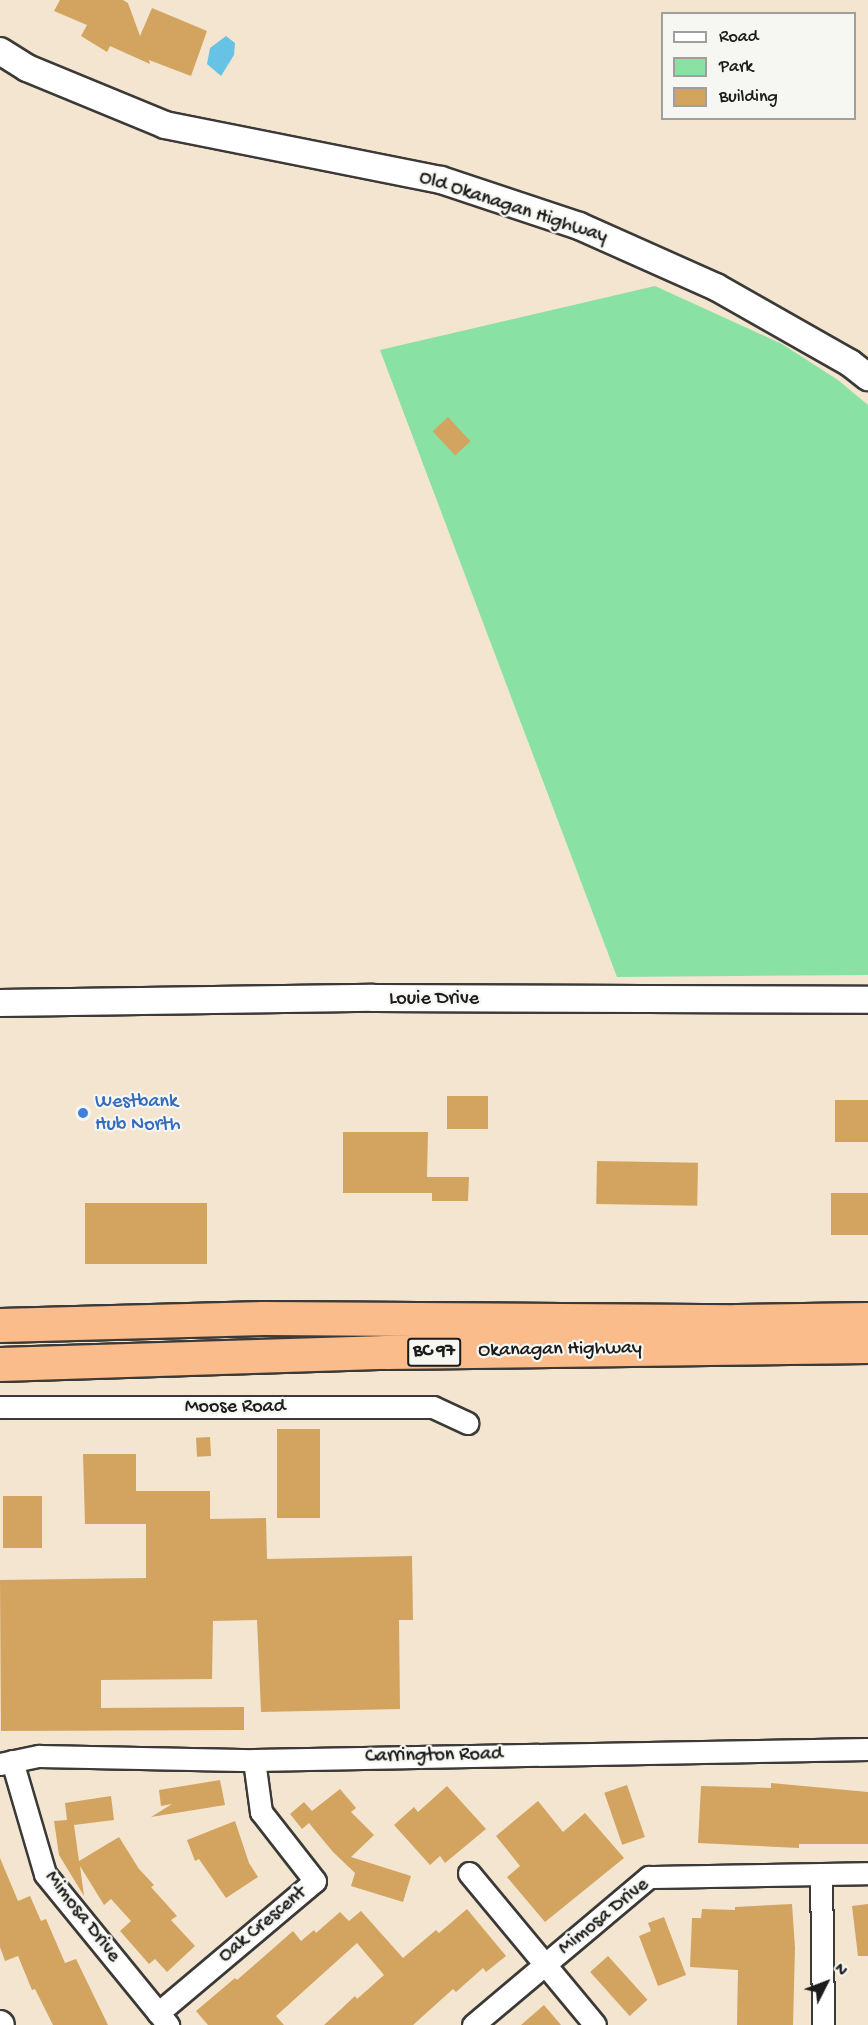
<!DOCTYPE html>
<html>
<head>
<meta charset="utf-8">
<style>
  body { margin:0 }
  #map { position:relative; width:868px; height:2025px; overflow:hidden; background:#f3e5cf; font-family:"Gochi Hand",sans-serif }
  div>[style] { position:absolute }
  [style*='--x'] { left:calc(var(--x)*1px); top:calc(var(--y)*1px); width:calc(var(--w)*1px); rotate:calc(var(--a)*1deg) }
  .green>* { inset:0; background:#8ae1a4 }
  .water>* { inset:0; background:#67c3e5 }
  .building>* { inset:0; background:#d3a45f; transform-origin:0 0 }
  .roads { filter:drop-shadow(2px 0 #3c3a37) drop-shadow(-2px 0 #3c3a37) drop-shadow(0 2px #3c3a37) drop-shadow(0 -2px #3c3a37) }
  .minor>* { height:21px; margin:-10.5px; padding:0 10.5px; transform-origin:10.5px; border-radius:10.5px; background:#fff }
  .tertiary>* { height:26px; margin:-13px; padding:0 13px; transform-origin:13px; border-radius:13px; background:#fff }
  .trunk>* { height:33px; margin:-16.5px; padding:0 16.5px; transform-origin:16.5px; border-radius:16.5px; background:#f9bc8a }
  .dots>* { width:16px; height:16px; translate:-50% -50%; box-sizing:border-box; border:3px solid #f6f6f2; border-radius:50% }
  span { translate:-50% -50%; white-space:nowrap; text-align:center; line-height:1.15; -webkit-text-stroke:4.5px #f6f6f2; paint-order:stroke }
  .shield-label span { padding:2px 4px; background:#f6f6f2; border:2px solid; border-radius:4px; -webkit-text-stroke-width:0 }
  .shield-label { font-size:18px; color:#1c1c1c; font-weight:700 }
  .street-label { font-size:20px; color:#1c1c1c }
  .shop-label { font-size:20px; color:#366cbe }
  .left { translate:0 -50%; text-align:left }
  .legend { position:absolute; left:661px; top:12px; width:195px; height:108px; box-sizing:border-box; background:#f6f6f2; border:2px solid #9f9f9c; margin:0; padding:8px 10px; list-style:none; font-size:18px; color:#1c1c1c }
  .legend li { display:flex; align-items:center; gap:12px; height:30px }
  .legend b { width:30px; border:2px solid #9f9f9c }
  .north { position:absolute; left:796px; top:1953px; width:60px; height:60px; -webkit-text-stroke:4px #f6f6f2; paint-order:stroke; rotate:48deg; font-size:16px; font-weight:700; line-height:24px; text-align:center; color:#1c1c1c }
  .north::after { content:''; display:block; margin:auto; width:21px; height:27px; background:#1c1c1c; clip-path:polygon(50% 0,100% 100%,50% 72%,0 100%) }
</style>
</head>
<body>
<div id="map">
  <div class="green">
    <div style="clip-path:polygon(655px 286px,782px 344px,838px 380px,868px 405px,868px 975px,617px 977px,380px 350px)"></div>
  </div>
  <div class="water">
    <div style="clip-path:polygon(226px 36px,235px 43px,234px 55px,221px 76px,207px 64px,210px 48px)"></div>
  </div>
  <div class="building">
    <div style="clip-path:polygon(60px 0,123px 0,128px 3px,140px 36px,152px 8px,207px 31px,191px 76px,149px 60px,150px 64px,110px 46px,107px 52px,81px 36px,87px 25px,54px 11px)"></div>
    <div style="left:448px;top:417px;width:33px;height:21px;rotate:47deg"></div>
    <div style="left:447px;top:1096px;width:41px;height:33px"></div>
    <div style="left:835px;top:1100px;width:33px;height:42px"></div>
    <div style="clip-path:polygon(343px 1132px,428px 1132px,427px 1177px,469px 1177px,468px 1201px,432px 1201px,432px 1193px,343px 1193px)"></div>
    <div style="left:597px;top:1161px;width:101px;height:43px;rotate:1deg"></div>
    <div style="left:831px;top:1193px;width:37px;height:42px"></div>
    <div style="left:85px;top:1203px;width:122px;height:61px"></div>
    <div style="left:277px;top:1429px;width:43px;height:89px"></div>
    <div style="left:210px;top:1437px;width:19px;height:14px;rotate:87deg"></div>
    <div style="clip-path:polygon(83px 1454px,136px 1454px,136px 1491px,210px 1491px,210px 1519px,266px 1518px,267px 1559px,412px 1556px,413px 1620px,399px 1620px,400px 1709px,261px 1712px,257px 1620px,213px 1621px,212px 1679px,101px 1680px,101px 1708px,244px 1707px,244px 1730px,1px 1731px,0 1580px,146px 1578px,146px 1524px,85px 1524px)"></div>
    <div style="left:3px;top:1496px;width:39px;height:52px"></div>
    <div style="clip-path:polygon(220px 1780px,225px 1805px,151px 1817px,172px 1804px,161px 1806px,159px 1790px)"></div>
    <div style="clip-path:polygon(771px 1783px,868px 1792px,868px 1844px,799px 1844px,799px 1848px,698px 1843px,701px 1786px,771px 1788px)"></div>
    <div style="left:627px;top:1785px;width:55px;height:24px;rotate:71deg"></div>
    <div style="clip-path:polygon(447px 1786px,486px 1829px,445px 1863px,440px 1856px,430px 1865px,394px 1825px,414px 1807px,418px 1812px)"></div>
    <div style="clip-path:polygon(340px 1789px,356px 1808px,351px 1812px,374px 1835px,351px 1857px,411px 1876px,403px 1902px,351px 1886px,355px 1873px,333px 1852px,309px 1823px,302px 1829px,290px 1814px,304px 1802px,312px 1811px)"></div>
    <div style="clip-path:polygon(111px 1796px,114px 1820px,74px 1825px,79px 1861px,119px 1837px,139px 1869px,154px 1885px,151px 1887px,177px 1916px,171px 1920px,195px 1946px,167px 1972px,155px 1959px,149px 1964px,120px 1931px,131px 1921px,111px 1899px,104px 1905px,80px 1866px,84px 1896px,59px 1855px,54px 1821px,67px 1820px,65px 1803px)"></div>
    <div style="clip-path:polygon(538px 1801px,563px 1832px,585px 1813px,624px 1858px,545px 1922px,507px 1877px,520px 1866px,496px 1836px)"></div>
    <div style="clip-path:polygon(235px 1821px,249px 1863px,258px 1877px,226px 1898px,199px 1859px,195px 1861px,187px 1840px)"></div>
    <div style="clip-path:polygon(0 1858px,18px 1901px,30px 1896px,41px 1921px,46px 1919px,65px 1963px,76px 1959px,108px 2025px,53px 2025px,35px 1989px,32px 1990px,18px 1956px,5px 1961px,0 1947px)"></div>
    <div style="clip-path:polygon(792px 1904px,795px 1948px,793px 2025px,737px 2025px,738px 1970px,690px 1967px,692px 1918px,701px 1918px,702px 1909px,735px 1910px,735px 1907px)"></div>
    <div style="clip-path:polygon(868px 1904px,868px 1956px,858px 1956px,852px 1906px)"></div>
    <div style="clip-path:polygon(467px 1909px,506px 1956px,486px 1972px,483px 1968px,456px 1992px,453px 1989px,413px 2025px,324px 2025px,355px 1996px,357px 1999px,384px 1975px,357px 1943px,276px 2016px,284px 2025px,208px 2025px,196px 2011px,235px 1978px,237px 1980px,293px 1931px,301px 1941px,314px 1930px,316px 1933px,340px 1912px,349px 1921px,361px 1911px,403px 1958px,436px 1930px,439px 1933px)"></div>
    <div style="clip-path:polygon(664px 1917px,686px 1975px,658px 1986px,639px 1936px,651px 1931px,648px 1923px)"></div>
    <div style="left:608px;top:1956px;width:59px;height:24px;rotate:48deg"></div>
    <div style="clip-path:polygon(544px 2005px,561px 2025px,521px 2025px)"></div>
  </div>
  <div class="roads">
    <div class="minor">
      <div style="--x:0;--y:1407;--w:433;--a:0"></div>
      <div style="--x:433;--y:1407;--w:38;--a:25"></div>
      <div style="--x:12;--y:1761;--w:118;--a:73.7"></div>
      <div style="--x:45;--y:1874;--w:195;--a:50.8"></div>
      <div style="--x:0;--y:1764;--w:40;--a:-12"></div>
      <div style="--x:39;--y:1756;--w:215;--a:1.1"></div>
      <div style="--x:254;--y:1760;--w:614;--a:-1.03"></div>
      <div style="--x:469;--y:1873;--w:197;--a:50.3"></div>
      <div style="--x:821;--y:1874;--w:151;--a:89.2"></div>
      <div style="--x:158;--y:2013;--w:205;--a:-40.1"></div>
      <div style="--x:315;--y:1881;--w:88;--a:-128"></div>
      <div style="--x:261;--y:1812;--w:52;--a:-97.7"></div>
      <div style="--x:473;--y:2025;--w:230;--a:-40.1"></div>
      <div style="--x:649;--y:1877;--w:219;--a:-1"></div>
    </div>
    <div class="tertiary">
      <div style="--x:0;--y:51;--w:32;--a:32"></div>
      <div style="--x:27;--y:68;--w:149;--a:22.4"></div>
      <div style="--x:165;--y:125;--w:281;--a:11.3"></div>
      <div style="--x:441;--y:180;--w:145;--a:18.4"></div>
      <div style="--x:579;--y:226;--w:150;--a:24"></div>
      <div style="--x:716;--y:287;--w:154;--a:29.6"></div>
      <div style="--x:850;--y:363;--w:23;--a:38"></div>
      <div style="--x:0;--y:1003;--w:373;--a:-0.8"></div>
      <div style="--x:373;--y:998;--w:495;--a:0.2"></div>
      <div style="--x:0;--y:2024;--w:1;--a:45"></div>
    </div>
    <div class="trunk">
      <div style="--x:0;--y:1325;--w:263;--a:-1.5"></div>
      <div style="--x:263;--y:1318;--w:474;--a:0.4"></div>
      <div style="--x:737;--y:1321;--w:131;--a:-0.9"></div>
      <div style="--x:0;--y:1364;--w:386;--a:-1.8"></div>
      <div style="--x:386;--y:1352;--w:482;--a:-0.7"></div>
    </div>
  </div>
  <div class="dots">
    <div style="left:83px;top:1113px;background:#3f7fe0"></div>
  </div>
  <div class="shield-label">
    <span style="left:434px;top:1352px">BC 97</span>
  </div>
  <div class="street-label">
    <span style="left:513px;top:208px;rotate:18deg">Old Okanagan Highway</span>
    <span style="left:434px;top:999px">Louie Drive</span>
    <span style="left:560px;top:1350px;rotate:-1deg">Okanagan Highway</span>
    <span style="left:235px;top:1407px">Moose Road</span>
    <span style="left:434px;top:1756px;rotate:-1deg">Carrington Road</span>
    <span style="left:82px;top:1917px;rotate:52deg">Mimosa Drive</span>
    <span style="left:604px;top:1917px;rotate:-39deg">Mimosa Drive</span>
    <span style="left:263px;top:1925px;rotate:-40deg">Oak Crescent</span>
  </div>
  <div class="shop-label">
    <span class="left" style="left:95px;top:1114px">Westbank<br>Hub North</span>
  </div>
  <ul class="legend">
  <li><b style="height:8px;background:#fff"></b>Road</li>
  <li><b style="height:16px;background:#8ae1a4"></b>Park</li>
  <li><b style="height:16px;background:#d3a45f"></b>Building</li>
  </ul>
  <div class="north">N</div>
</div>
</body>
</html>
